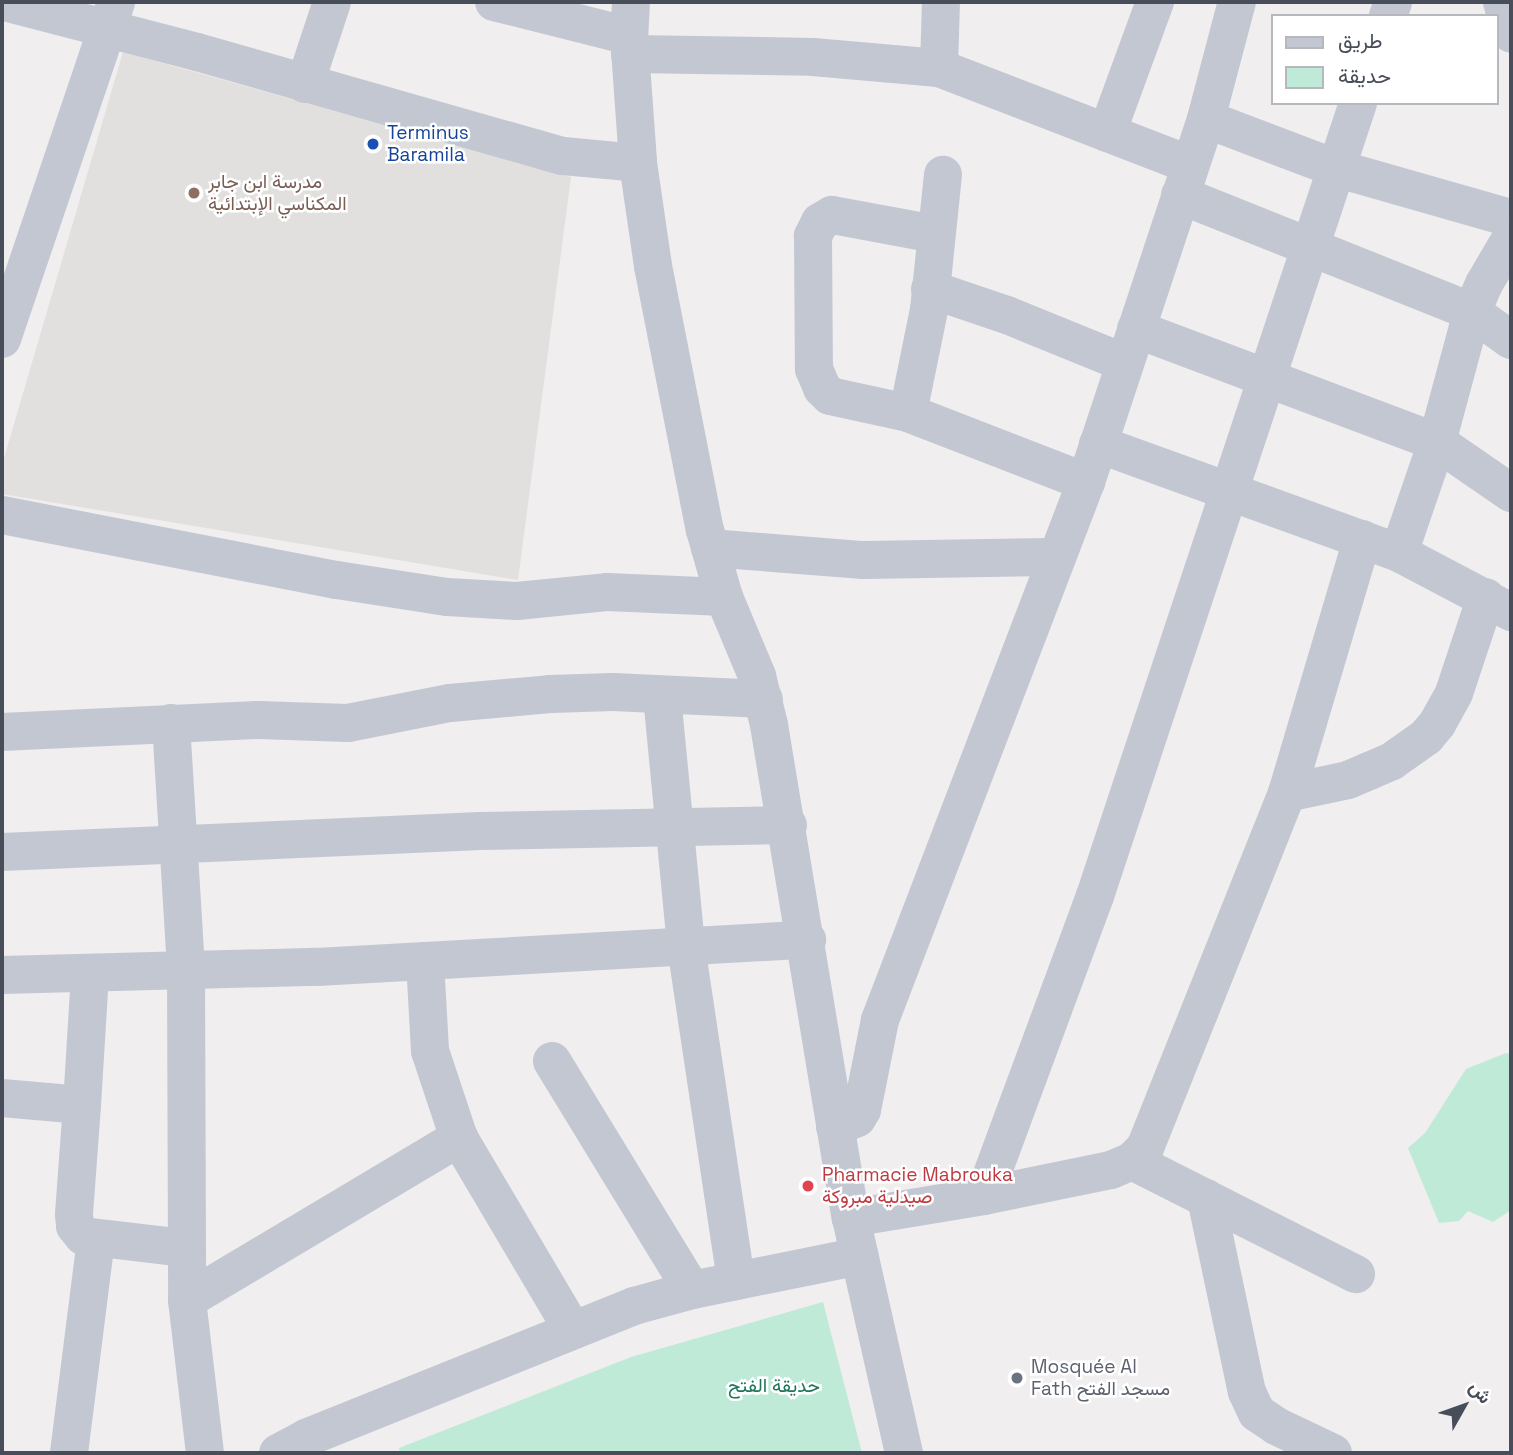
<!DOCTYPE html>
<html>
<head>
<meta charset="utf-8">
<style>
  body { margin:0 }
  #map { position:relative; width:1513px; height:1455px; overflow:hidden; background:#f0eeee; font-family:"Space Grotesk",Vazirmatn,sans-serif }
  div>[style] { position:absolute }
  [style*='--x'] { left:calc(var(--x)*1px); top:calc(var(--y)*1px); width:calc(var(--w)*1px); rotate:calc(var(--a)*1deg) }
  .education>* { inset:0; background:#e1e0df }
  .green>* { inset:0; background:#c0ead8 }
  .minor>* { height:38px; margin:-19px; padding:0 19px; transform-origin:19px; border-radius:19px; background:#c2c7d2 }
  .dots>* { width:19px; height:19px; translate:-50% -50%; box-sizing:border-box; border:4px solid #fff; border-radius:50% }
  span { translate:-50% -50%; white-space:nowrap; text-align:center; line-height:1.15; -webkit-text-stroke:5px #fff; paint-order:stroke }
  .transit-label { font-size:19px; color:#164399 }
  .left { translate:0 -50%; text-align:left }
  .education-label { font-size:19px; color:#785e54 }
  .health-label { font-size:19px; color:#be3a42 }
  .worship-label { font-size:19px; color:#5b616d }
  .park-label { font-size:19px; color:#1f745a }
  .frame { position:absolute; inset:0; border:4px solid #484e59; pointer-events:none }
  .legend { position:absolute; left:1271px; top:14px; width:228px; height:91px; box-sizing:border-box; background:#fff; border:2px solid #b6b8bd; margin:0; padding:9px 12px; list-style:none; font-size:21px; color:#484e59 }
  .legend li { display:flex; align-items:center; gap:14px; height:35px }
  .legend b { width:35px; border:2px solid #b6b8bd }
  .north { position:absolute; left:1429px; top:1371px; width:70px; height:70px; -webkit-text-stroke:5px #fff; paint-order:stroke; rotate:50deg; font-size:19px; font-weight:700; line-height:28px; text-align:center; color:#484e59 }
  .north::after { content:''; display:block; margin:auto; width:24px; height:32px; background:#484e59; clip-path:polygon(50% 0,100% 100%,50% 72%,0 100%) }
</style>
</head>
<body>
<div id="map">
  <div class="education">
    <div style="clip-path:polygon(123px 52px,571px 177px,518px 580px,2px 494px,2px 465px)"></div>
  </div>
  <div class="green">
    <div style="clip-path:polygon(1506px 1053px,1511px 1054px,1511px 1210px,1493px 1222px,1468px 1211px,1459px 1221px,1439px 1223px,1408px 1148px,1425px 1133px,1466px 1069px)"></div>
    <div style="clip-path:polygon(823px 1302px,862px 1453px,400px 1453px,399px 1448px,631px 1357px)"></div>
  </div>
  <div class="minor">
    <div style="--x:4;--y:2;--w:199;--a:14.5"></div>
    <div style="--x:197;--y:52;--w:380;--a:15.9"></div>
    <div style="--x:563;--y:156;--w:75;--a:5.3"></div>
    <div style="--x:494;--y:2;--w:139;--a:14.1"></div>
    <div style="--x:631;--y:2;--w:34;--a:93"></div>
    <div style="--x:629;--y:36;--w:127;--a:85.9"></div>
    <div style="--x:638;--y:163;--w:104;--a:81.7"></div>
    <div style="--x:653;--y:266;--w:269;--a:78.9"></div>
    <div style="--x:705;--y:530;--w:70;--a:74.2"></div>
    <div style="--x:724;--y:597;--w:86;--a:67.3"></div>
    <div style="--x:757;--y:676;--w:50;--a:76.2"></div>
    <div style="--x:769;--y:725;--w:500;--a:80.6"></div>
    <div style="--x:851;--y:1218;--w:241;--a:77.3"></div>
    <div style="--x:1502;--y:2;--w:33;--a:74"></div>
    <div style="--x:1388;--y:16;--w:15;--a:-70"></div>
    <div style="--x:630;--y:54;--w:183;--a:0.9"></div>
    <div style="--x:813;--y:57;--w:126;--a:5"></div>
    <div style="--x:939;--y:68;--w:269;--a:21.1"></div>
    <div style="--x:939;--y:68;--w:66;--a:-88.3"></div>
    <div style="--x:305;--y:84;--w:86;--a:-71.8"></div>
    <div style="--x:1206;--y:119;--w:138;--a:20.8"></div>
    <div style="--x:1335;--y:168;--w:183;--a:15.9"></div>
    <div style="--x:1107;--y:133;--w:140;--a:-69.9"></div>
    <div style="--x:1180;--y:195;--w:315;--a:21.8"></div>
    <div style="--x:1472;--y:312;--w:48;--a:35.7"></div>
    <div style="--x:935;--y:234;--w:105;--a:-169.5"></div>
    <div style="--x:832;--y:215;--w:14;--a:150"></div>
    <div style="--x:820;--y:222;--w:16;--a:117"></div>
    <div style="--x:813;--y:236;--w:133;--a:89.6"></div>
    <div style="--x:814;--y:369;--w:21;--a:67"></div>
    <div style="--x:822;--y:388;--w:11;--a:45"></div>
    <div style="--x:830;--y:396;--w:80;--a:12.3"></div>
    <div style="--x:908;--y:413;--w:191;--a:21.2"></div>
    <div style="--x:930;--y:289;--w:81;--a:18.7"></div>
    <div style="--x:1007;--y:315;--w:127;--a:22.1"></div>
    <div style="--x:1136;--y:329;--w:322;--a:20.6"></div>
    <div style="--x:1437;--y:442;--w:90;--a:34.6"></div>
    <div style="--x:2;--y:339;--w:356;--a:-71.3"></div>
    <div style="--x:908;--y:413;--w:105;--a:-78.5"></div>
    <div style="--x:929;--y:310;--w:136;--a:-84.1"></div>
    <div style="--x:1098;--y:444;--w:320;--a:19.9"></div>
    <div style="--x:1399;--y:553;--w:127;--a:27.8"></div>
    <div style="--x:2;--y:515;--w:341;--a:11"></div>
    <div style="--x:337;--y:580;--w:111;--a:8.8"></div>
    <div style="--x:447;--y:597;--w:70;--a:3.3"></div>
    <div style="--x:517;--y:601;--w:90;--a:-5.7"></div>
    <div style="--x:607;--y:592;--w:117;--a:2.4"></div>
    <div style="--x:710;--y:548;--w:154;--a:4.5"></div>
    <div style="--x:864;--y:560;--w:193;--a:-0.9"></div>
    <div style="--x:1399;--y:553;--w:117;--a:-71.1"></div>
    <div style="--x:1437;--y:442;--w:135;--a:-74.9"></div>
    <div style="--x:1472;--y:312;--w:30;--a:-67"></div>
    <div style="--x:1484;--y:284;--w:53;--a:-59.6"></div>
    <div style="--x:662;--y:696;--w:251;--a:84.5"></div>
    <div style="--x:686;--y:946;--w:339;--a:81.5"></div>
    <div style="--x:171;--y:723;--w:246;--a:86.5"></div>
    <div style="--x:186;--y:969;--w:331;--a:89.8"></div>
    <div style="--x:187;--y:1300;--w:154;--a:83.3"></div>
    <div style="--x:2;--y:732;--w:256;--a:-2.7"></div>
    <div style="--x:258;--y:720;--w:90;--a:1.9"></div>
    <div style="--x:348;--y:723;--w:104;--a:-11.1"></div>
    <div style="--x:450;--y:703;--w:100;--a:-5.1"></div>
    <div style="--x:550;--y:694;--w:63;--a:-1.8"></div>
    <div style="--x:613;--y:692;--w:151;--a:2.7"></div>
    <div style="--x:1287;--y:793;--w:62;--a:-12"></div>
    <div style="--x:1348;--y:780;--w:23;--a:-23"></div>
    <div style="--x:1369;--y:771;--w:25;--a:-23"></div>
    <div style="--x:1392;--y:761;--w:42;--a:-35.2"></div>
    <div style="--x:1426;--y:737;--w:17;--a:-50"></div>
    <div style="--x:1437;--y:724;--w:35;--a:-61"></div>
    <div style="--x:1454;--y:693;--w:101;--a:-71.6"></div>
    <div style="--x:2;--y:852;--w:479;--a:-2.5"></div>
    <div style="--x:481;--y:831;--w:307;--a:-1.1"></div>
    <div style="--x:425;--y:961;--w:90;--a:86.8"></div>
    <div style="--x:430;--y:1051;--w:92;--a:71.6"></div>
    <div style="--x:459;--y:1138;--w:222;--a:59.4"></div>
    <div style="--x:2;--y:975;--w:315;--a:-1.5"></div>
    <div style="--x:317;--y:967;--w:491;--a:-3.2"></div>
    <div style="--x:552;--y:1061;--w:268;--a:58.6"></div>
    <div style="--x:2;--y:1098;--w:80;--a:5"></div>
    <div style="--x:82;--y:1105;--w:109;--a:94.2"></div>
    <div style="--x:74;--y:1214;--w:12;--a:85"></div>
    <div style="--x:75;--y:1226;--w:13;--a:51"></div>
    <div style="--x:83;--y:1236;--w:103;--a:6.7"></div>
    <div style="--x:82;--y:1105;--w:132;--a:-86.5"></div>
    <div style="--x:835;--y:1127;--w:24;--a:-22"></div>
    <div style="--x:857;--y:1118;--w:9;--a:-58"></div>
    <div style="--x:862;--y:1110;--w:92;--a:-78.7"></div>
    <div style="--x:880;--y:1020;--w:576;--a:-69.05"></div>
    <div style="--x:1086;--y:482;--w:382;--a:-71.7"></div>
    <div style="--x:1206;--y:119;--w:121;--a:-75.2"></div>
    <div style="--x:1132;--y:1161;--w:251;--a:26.8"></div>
    <div style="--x:984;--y:1196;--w:320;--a:-69.7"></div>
    <div style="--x:1095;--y:896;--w:835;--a:-71.65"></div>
    <div style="--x:1206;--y:1198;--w:198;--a:78.1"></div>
    <div style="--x:1247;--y:1392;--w:23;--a:65"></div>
    <div style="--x:1257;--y:1413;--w:23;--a:34"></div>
    <div style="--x:1276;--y:1426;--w:63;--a:25.3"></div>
    <div style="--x:851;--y:1218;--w:135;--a:-9.4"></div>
    <div style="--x:984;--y:1196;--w:130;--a:-11.6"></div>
    <div style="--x:1111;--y:1170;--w:23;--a:-23"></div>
    <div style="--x:1132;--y:1161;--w:18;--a:-45"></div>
    <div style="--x:1145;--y:1148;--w:382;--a:-68.2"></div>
    <div style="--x:1287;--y:793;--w:265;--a:-73.5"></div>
    <div style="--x:187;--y:1300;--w:317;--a:-30.8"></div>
    <div style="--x:69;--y:1453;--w:216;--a:-82.8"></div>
    <div style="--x:278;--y:1453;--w:32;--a:-28"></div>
    <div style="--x:306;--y:1438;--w:354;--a:-21.9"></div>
    <div style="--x:634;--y:1306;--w:60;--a:-15.4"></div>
    <div style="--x:692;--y:1290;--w:171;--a:-11.4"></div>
  </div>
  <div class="dots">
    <div style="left:373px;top:144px;background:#1a4fb4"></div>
    <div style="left:194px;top:193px;background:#8d6e63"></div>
    <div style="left:808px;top:1186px;background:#e0444e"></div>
    <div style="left:1017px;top:1378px;background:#6b7280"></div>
  </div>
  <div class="transit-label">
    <span class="left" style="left:387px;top:144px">Terminus<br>Baramila</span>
  </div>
  <div class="education-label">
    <span class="left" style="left:208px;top:193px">مدرسة ابن جابر<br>المكناسي الإبتدائية</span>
  </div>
  <div class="health-label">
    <span class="left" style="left:822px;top:1186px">Pharmacie Mabrouka<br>صيدلية مبروكة</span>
  </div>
  <div class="worship-label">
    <span class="left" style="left:1031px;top:1378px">Mosquée Al<br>Fath مسجد الفتح</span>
  </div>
  <div class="park-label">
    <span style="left:774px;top:1386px">حديقة الفتح</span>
  </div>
  <div class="frame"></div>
  <ul class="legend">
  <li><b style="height:9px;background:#c2c7d2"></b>طريق</li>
  <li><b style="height:19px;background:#c0ead8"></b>حديقة</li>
  </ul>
  <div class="north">ش</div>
</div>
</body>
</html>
